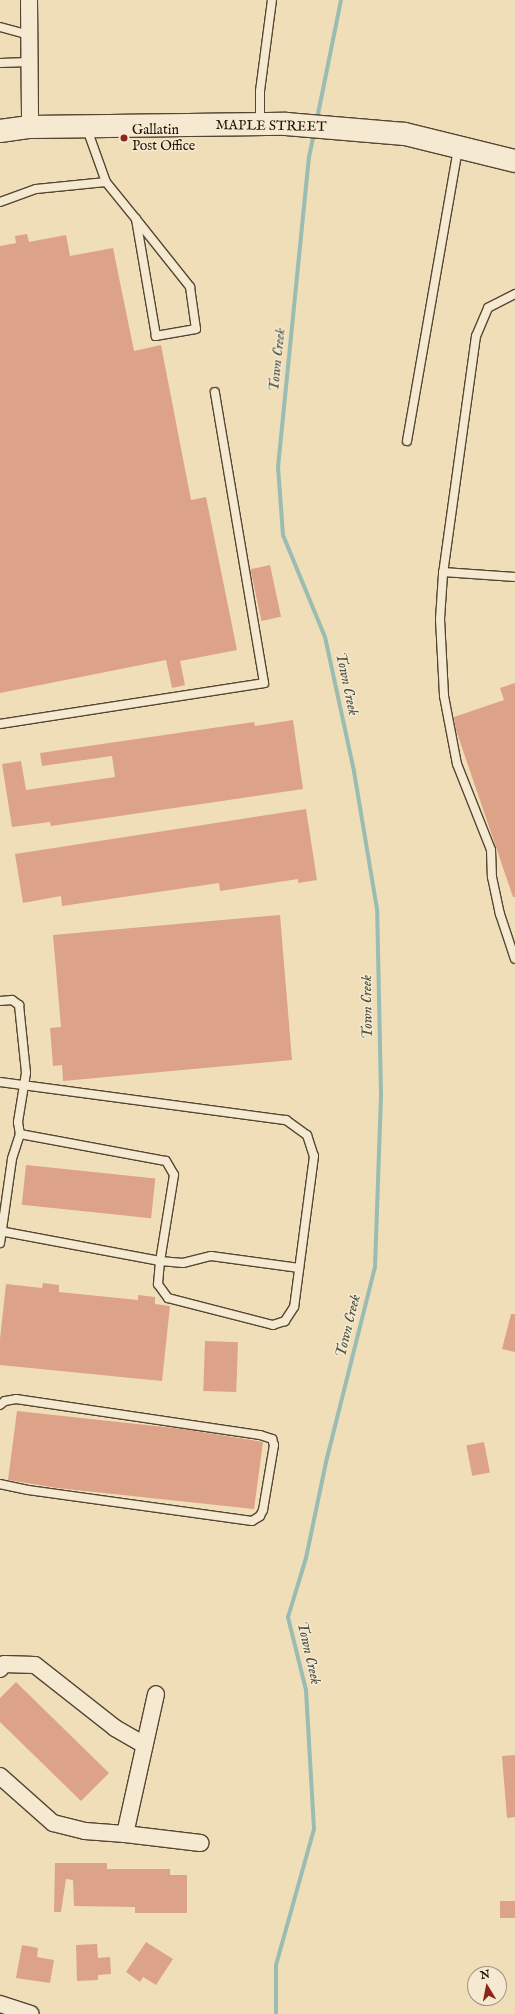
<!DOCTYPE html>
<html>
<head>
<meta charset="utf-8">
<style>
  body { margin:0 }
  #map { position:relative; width:515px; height:2014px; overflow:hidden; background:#f0deb8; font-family:"IM FELL English",serif }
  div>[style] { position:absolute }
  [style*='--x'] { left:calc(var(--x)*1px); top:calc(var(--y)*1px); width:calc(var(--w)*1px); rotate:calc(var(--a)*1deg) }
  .stream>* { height:4px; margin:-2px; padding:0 2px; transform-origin:2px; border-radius:2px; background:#9abcb2 }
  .building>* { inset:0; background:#dca389; transform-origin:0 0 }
  .roads { filter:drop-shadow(1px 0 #554633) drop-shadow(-1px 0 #554633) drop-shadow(0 1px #554633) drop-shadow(0 -1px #554633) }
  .lane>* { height:8px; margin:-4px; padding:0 4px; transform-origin:4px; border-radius:4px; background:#f5ead1 }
  .street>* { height:16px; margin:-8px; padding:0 8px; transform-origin:8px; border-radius:8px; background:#f5ead1 }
  .secondary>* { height:22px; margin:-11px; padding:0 11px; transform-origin:11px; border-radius:11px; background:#f5ead1 }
  .dots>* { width:11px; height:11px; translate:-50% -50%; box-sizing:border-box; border:2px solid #f5ead1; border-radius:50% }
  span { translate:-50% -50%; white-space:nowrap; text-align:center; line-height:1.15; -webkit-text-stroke:3px #f5ead1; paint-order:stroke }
  .street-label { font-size:14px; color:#211407 }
  .poi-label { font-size:14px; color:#211407 }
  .left { translate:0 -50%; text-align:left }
  .water-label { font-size:15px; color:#4b4f43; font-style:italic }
  .north { position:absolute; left:467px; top:1966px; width:40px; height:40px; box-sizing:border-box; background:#f5ead1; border:1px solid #a09480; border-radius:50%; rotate:350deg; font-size:11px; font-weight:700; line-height:16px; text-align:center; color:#211407 }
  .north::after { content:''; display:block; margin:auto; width:14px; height:18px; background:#8f2418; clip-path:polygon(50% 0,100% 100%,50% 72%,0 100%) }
</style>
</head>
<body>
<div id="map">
  <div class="stream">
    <div style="--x:317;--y:119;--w:121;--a:-78.6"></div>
    <div style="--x:276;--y:2014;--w:49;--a:-90"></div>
    <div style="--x:276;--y:1965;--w:141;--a:-74.4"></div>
    <div style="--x:314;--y:1829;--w:139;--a:-93.3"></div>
    <div style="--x:306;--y:1690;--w:75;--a:-103.9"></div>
    <div style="--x:288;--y:1617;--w:62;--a:-73"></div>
    <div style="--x:306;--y:1558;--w:98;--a:-78.2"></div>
    <div style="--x:326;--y:1462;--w:201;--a:-75.9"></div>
    <div style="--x:375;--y:1267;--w:173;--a:-88"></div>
    <div style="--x:381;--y:1094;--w:185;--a:-91.2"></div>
    <div style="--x:377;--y:909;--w:140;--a:-99.5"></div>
    <div style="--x:354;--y:771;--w:137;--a:-102.2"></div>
    <div style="--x:325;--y:637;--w:110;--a:-112.4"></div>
    <div style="--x:283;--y:535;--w:68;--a:-94.2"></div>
    <div style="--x:278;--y:467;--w:312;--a:-84.3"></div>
    <div style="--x:309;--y:157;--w:24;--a:-78"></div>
  </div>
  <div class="building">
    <div style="clip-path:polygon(27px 234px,29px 242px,66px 235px,70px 256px,113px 248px,134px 351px,161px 345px,191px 500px,206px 497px,237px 650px,180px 661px,185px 685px,172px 688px,166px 660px,0 693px,0 246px,16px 243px,15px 236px)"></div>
    <div style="left:270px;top:565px;width:53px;height:20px;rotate:78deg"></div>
    <div style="clip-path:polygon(515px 683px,515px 897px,513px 897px,456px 730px,454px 717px,504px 700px,500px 688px)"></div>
    <div style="clip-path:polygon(293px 720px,303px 789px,51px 826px,50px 822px,12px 827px,2px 764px,21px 761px,26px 790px,115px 777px,112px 756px,42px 766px,40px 753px,254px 722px,255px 726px)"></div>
    <div style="clip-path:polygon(306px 809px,317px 880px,298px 883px,298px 879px,220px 891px,219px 883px,62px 906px,61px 896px,23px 903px,15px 854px)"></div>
    <div style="clip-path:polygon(280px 915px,292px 1060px,63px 1081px,62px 1065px,53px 1066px,50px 1028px,61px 1027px,53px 935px)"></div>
    <div style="left:26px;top:1165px;width:130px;height:40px;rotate:6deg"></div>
    <div style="clip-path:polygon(43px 1283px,59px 1285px,59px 1292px,138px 1300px,138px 1295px,155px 1297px,155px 1304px,170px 1306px,162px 1381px,0 1365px,0 1339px,6px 1284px,42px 1288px)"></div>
    <div style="clip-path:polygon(511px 1314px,515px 1314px,515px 1352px,502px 1349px)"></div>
    <div style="left:205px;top:1341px;width:33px;height:50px;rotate:2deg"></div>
    <div style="clip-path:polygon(17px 1411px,183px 1429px,263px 1442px,254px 1509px,57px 1488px,8px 1480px)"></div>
    <div style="left:484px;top:1442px;width:31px;height:18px;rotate:79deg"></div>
    <div style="clip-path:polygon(16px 1682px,109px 1773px,81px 1801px,0 1722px,0 1698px)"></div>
    <div style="clip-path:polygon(515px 1755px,515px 1817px,507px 1818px,502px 1756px)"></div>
    <div style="clip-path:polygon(55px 1863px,107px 1863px,107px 1869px,170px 1869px,170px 1875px,187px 1875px,187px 1913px,135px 1913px,135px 1907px,74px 1906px,73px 1880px,66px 1879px,61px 1912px,54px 1912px)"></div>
    <div style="left:515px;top:1901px;width:17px;height:15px;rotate:90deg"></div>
    <div style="clip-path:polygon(146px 1942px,173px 1959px,156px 1985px,143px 1977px,140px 1982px,126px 1972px)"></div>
    <div style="clip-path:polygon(97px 1944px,98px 1958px,110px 1957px,111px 1974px,98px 1975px,98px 1980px,77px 1981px,76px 1945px)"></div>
    <div style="clip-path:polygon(22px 1945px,38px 1948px,37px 1957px,54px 1960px,50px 1983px,16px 1978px)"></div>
  </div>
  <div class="roads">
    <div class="lane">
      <div style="--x:0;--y:27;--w:30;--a:15"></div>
      <div style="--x:0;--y:63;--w:29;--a:-2"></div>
      <div style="--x:260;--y:123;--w:32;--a:-90"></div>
      <div style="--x:260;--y:91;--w:92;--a:-82.5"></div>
      <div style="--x:106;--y:182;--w:48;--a:51"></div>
      <div style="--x:136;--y:219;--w:87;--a:51.5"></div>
      <div style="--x:190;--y:287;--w:42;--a:81.9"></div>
      <div style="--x:196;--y:329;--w:41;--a:170.1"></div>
      <div style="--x:156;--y:336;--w:119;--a:-99.7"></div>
      <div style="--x:0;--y:202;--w:38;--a:-20"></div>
      <div style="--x:36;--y:189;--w:70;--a:-5.7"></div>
      <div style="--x:106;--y:182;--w:56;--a:-109.7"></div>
      <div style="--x:515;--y:294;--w:30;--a:153"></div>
      <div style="--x:488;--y:308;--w:30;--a:113"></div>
      <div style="--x:476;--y:336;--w:240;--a:97.9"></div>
      <div style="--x:443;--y:574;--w:45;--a:93.8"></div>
      <div style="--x:440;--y:619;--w:77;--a:87"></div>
      <div style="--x:444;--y:696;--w:69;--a:79.2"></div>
      <div style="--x:457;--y:764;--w:92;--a:68.4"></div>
      <div style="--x:491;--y:850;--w:27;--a:88"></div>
      <div style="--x:492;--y:877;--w:38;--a:78"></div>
      <div style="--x:500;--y:914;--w:47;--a:71.6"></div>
      <div style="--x:407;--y:441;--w:297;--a:-80.1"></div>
      <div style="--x:443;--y:572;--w:72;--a:4"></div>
      <div style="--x:0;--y:724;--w:267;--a:-8.8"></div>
      <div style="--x:264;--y:683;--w:295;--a:-99.6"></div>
      <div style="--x:0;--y:1001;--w:12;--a:-5"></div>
      <div style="--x:12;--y:1000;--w:9;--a:36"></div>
      <div style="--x:19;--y:1005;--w:68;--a:84.1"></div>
      <div style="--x:26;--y:1073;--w:50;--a:99.3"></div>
      <div style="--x:18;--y:1122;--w:12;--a:81"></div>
      <div style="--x:20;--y:1134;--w:26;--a:108"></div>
      <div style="--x:12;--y:1159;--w:85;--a:98.1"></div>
      <div style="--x:0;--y:1082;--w:289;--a:7.6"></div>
      <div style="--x:286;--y:1120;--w:26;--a:36"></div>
      <div style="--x:307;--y:1135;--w:22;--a:72"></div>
      <div style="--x:314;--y:1156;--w:152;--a:97.5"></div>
      <div style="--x:294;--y:1307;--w:17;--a:123"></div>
      <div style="--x:285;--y:1321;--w:13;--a:162"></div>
      <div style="--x:273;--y:1325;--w:108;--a:-165.6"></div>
      <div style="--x:168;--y:1298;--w:17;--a:-126"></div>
      <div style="--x:158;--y:1284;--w:23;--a:-85"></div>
      <div style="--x:160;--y:1261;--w:163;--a:-169.4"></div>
      <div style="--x:20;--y:1134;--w:148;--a:10.5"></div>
      <div style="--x:166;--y:1161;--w:16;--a:60"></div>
      <div style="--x:174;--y:1175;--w:87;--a:99.2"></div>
      <div style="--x:160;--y:1261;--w:23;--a:5"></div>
      <div style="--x:183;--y:1263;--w:29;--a:-14"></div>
      <div style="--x:211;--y:1256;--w:89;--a:7.8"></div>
      <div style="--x:0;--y:1405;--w:6;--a:-39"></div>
      <div style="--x:5;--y:1401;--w:11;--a:-10"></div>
      <div style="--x:16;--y:1399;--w:247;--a:8.4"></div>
      <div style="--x:260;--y:1435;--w:13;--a:18"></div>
      <div style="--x:272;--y:1439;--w:6;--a:72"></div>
      <div style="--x:274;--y:1445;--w:66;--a:99.6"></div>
      <div style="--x:263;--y:1510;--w:7;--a:117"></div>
      <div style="--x:260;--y:1516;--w:9;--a:148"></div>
      <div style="--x:252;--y:1521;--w:226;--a:-172.1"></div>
      <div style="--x:28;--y:1490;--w:29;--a:-168"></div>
    </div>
    <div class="street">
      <div style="--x:29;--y:0;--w:127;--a:89.5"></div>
      <div style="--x:0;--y:1669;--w:6;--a:-51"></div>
      <div style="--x:4;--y:1664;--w:31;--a:2"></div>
      <div style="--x:35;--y:1665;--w:102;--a:38.2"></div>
      <div style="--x:115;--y:1728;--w:34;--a:30"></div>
      <div style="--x:0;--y:1776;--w:71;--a:41.6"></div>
      <div style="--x:53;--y:1823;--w:33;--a:14"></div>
      <div style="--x:85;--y:1831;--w:40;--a:4.3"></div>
      <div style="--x:125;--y:1834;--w:143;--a:-77.5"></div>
      <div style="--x:125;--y:1834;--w:76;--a:6.8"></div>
      <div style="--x:0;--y:2004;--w:32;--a:18"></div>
    </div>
    <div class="secondary">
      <div style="--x:0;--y:131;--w:30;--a:-8"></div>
      <div style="--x:30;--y:127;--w:256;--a:-0.7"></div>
      <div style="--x:286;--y:124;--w:119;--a:4.8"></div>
      <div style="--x:405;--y:134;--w:113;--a:13.8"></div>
    </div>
  </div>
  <div class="dots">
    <div style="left:124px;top:138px;background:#8f2418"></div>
  </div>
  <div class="street-label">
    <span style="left:271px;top:126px;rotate:1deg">MAPLE STREET</span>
  </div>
  <div class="poi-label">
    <span class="left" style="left:132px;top:138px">Gallatin<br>Post Office</span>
  </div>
  <div class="water-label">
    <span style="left:277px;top:360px;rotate:-84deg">Town Creek</span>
    <span style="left:347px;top:684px;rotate:78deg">Town Creek</span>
    <span style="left:367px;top:1007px;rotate:-91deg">Town Creek</span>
    <span style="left:348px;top:1326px;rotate:-76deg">Town Creek</span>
    <span style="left:309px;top:1653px;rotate:77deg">Town Creek</span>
  </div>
  <div class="north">N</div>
</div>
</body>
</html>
